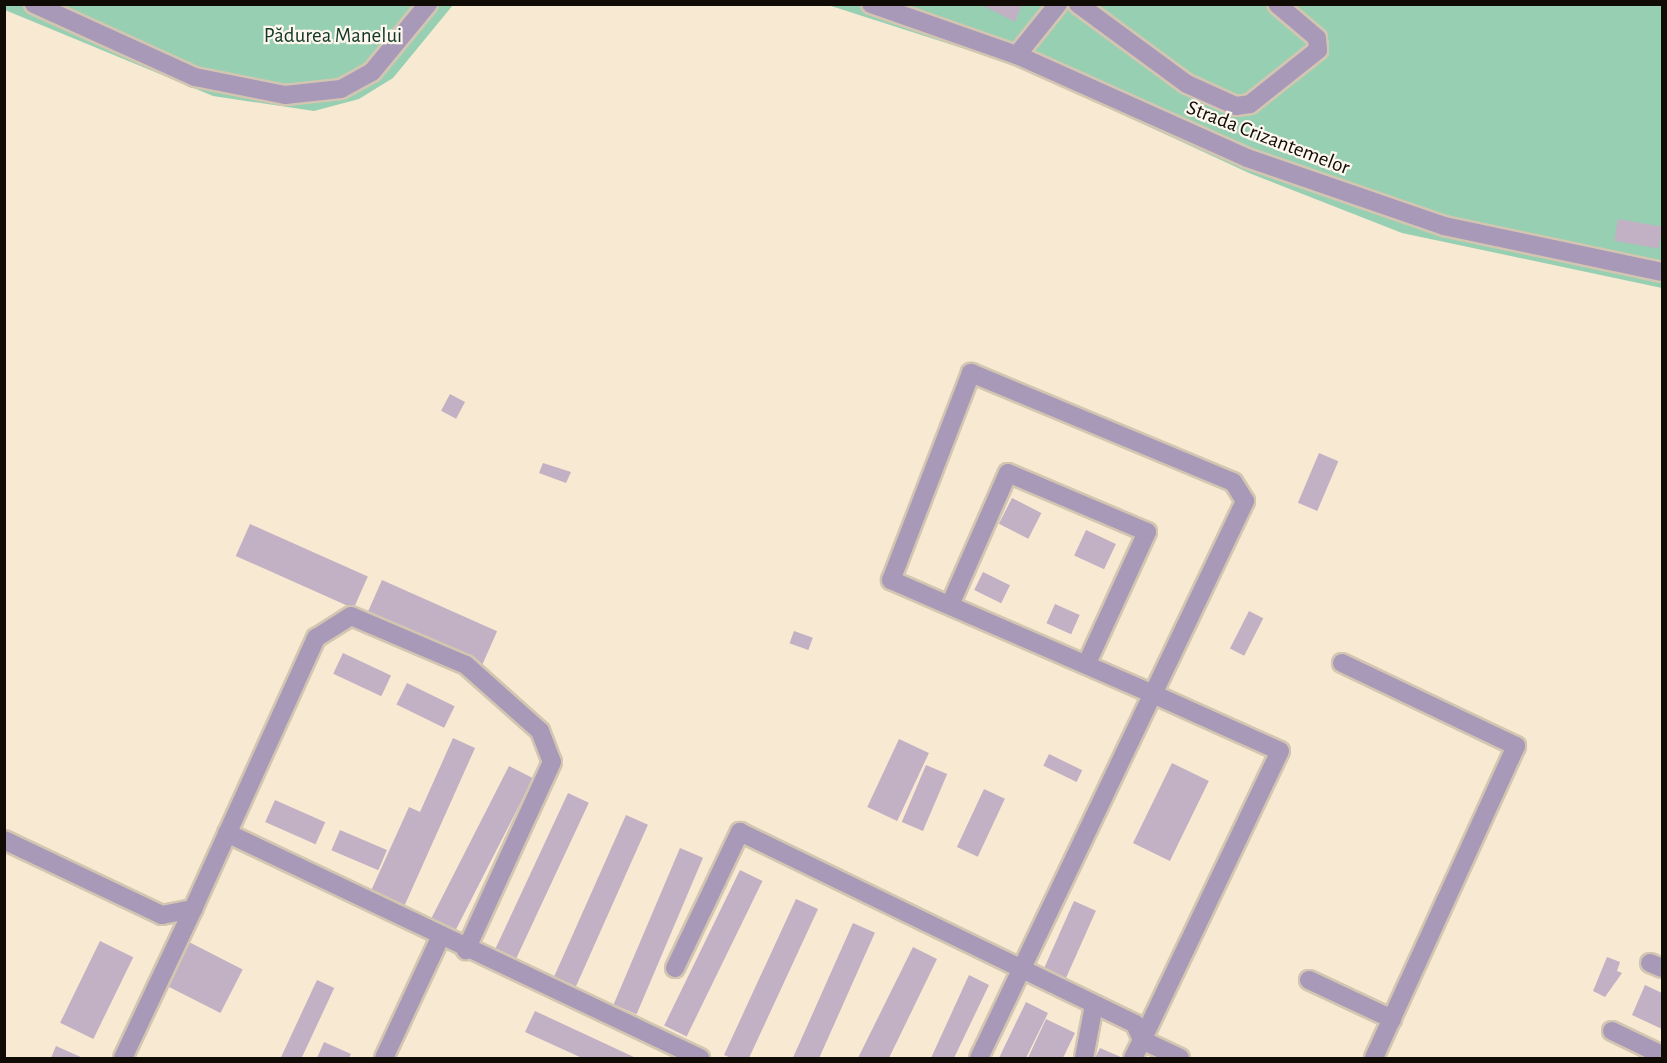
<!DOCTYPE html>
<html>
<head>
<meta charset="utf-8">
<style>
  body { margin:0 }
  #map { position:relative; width:1667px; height:1063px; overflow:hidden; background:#f8e9d2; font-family:"Alegreya Sans",sans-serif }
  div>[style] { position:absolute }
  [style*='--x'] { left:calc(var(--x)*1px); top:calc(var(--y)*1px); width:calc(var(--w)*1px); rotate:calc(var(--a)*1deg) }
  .green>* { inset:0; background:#97cfb2 }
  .building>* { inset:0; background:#c2b0c4; transform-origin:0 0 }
  .roads { filter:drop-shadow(2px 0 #d3c6b1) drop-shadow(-2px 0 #d3c6b1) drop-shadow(0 2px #d3c6b1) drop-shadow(0 -2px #d3c6b1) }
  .minor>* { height:18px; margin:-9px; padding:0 9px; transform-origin:9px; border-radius:9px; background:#a999b8 }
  span { translate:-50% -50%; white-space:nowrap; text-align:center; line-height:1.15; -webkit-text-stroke:4.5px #fdf7ee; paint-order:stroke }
  .park-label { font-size:21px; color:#103827 }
  .street-label { font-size:21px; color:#100c05 }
  .frame { position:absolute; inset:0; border:6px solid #100c05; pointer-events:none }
</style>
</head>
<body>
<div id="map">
  <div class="green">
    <div style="clip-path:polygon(4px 5px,453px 5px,393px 78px,359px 99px,314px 111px,213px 96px,5px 10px)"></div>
    <div style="clip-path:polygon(828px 5px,1662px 5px,1662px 288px,1402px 233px,1249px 173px,1018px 66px)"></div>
  </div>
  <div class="building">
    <div style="clip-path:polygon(980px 4px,1022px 4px,1015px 22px)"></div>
    <div style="left:1618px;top:219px;width:45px;height:22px;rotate:10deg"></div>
    <div style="left:450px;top:394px;width:17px;height:19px;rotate:28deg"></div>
    <div style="left:1319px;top:453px;width:21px;height:54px;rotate:23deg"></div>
    <div style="clip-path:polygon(543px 463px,571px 472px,566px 483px,539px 473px)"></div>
    <div style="left:1012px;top:498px;width:33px;height:29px;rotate:27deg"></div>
    <div style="left:250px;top:524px;width:129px;height:35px;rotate:24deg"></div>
    <div style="left:1086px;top:530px;width:33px;height:28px;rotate:25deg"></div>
    <div style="left:983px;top:572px;width:30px;height:20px;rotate:26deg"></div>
    <div style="left:382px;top:580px;width:126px;height:36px;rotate:24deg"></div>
    <div style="left:1055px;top:604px;width:27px;height:21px;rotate:24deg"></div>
    <div style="left:1249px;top:611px;width:16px;height:42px;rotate:27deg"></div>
    <div style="left:794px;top:631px;width:20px;height:13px;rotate:20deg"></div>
    <div style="left:343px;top:653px;width:53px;height:23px;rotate:25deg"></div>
    <div style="left:407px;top:683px;width:53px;height:24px;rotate:26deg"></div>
    <div style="clip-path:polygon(453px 738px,475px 748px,403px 909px,370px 893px,409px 807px,420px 812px)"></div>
    <div style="left:899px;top:739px;width:33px;height:75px;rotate:25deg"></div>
    <div style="left:1049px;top:754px;width:37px;height:13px;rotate:26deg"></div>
    <div style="left:1172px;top:763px;width:41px;height:89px;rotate:26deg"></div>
    <div style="left:926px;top:765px;width:23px;height:62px;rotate:23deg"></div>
    <div style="left:509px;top:766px;width:27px;height:171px;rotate:27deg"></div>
    <div style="left:984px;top:789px;width:23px;height:64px;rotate:25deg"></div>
    <div style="left:568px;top:793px;width:23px;height:173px;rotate:25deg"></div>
    <div style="left:275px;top:800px;width:55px;height:24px;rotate:24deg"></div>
    <div style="left:626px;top:815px;width:24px;height:177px;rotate:24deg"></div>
    <div style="left:340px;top:830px;width:51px;height:22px;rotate:23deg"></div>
    <div style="left:680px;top:848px;width:25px;height:170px;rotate:23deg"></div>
    <div style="left:740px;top:870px;width:25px;height:173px;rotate:26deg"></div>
    <div style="clip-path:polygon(796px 899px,818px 909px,749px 1058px,731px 1058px,724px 1055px)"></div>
    <div style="left:1074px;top:901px;width:24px;height:79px;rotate:24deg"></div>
    <div style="left:853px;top:923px;width:24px;height:149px;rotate:24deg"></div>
    <div style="left:183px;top:939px;width:67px;height:49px;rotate:27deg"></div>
    <div style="left:100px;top:941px;width:37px;height:91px;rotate:26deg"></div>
    <div style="clip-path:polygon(913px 947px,937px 959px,889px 1058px,858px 1058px)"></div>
    <div style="clip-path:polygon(1607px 957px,1620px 962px,1617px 971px,1622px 973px,1605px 997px,1593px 991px)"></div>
    <div style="clip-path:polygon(969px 975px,989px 985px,954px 1058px,931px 1058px)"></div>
    <div style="left:317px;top:980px;width:19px;height:86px;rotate:25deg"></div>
    <div style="clip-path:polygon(1645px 985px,1662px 993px,1662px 1029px,1632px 1015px)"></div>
    <div style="clip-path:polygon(1026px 1002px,1048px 1013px,1026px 1058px,999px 1058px)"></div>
    <div style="clip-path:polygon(535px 1011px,636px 1058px,582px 1058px,525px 1032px)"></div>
    <div style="clip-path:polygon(1046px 1019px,1075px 1033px,1063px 1058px,1028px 1058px)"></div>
    <div style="clip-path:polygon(324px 1042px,351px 1054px,349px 1058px,317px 1058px)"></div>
    <div style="clip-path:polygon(56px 1046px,83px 1058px,51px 1058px)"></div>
    <div style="clip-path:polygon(1100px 1048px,1123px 1058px,1095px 1058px)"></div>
  </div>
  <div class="roads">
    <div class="minor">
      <div style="--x:34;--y:4;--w:177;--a:24.4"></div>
      <div style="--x:195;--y:77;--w:92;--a:11.3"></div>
      <div style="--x:285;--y:95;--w:56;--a:-6.1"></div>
      <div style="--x:341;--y:89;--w:35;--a:-29"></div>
      <div style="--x:372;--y:72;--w:88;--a:-50.5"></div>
      <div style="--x:871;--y:4;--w:155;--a:19.3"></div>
      <div style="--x:1017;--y:55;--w:252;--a:24.1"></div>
      <div style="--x:1247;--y:158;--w:208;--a:19"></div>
      <div style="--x:1444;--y:226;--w:223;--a:11.9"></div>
      <div style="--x:1078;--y:4;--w:135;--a:36.3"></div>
      <div style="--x:1187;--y:84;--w:54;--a:24.2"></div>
      <div style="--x:1236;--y:106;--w:14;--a:-8"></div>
      <div style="--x:1250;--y:104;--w:87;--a:-38.5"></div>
      <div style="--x:1318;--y:50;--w:12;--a:-95"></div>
      <div style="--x:1317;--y:38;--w:52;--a:-139.6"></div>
      <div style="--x:1017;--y:55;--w:65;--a:-51.2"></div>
      <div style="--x:950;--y:605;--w:144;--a:-66.3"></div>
      <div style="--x:1008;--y:473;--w:151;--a:23"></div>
      <div style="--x:1147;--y:532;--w:146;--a:114.6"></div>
      <div style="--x:1342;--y:663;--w:193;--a:25.5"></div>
      <div style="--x:1516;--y:746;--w:343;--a:114.5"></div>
      <div style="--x:227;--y:833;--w:524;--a:25.44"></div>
      <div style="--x:4;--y:840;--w:175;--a:25.4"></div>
      <div style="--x:162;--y:915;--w:32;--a:-11"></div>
      <div style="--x:193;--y:909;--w:298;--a:-65.6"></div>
      <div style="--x:316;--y:638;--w:41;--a:-32.2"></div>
      <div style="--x:351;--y:616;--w:125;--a:23.1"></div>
      <div style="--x:466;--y:665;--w:99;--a:41.7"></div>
      <div style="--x:540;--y:731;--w:33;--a:69"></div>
      <div style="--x:552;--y:762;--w:207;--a:114.6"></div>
      <div style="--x:1650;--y:963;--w:13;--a:23"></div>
      <div style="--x:675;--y:968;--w:151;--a:-64.5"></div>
      <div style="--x:740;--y:832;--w:439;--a:25.9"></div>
      <div style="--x:1135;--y:1024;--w:17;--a:66"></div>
      <div style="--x:1309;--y:980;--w:92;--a:25.2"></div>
      <div style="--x:1612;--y:1031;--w:55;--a:25.6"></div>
      <div style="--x:123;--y:1058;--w:165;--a:-64.8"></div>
      <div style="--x:384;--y:1058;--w:132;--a:-65"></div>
      <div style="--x:979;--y:1058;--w:403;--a:-64.5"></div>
      <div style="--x:1153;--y:694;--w:214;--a:-64.5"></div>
      <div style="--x:1245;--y:501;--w:22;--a:-122"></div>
      <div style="--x:1233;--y:482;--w:284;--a:-157.4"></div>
      <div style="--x:971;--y:373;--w:222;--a:111.1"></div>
      <div style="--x:891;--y:580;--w:286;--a:23.5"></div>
      <div style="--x:1153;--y:694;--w:139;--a:24.2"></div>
      <div style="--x:1280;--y:751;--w:320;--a:115.5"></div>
      <div style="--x:1084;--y:1058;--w:54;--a:-79.3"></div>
      <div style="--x:1133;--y:1058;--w:20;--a:-63"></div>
      <div style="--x:1142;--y:1040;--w:42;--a:25.3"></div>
    </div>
  </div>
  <div class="park-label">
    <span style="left:333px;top:36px">Pădurea Manelui</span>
  </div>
  <div class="street-label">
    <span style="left:1268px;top:138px;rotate:21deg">Strada Crizantemelor</span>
  </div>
  <div class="frame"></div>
</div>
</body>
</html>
